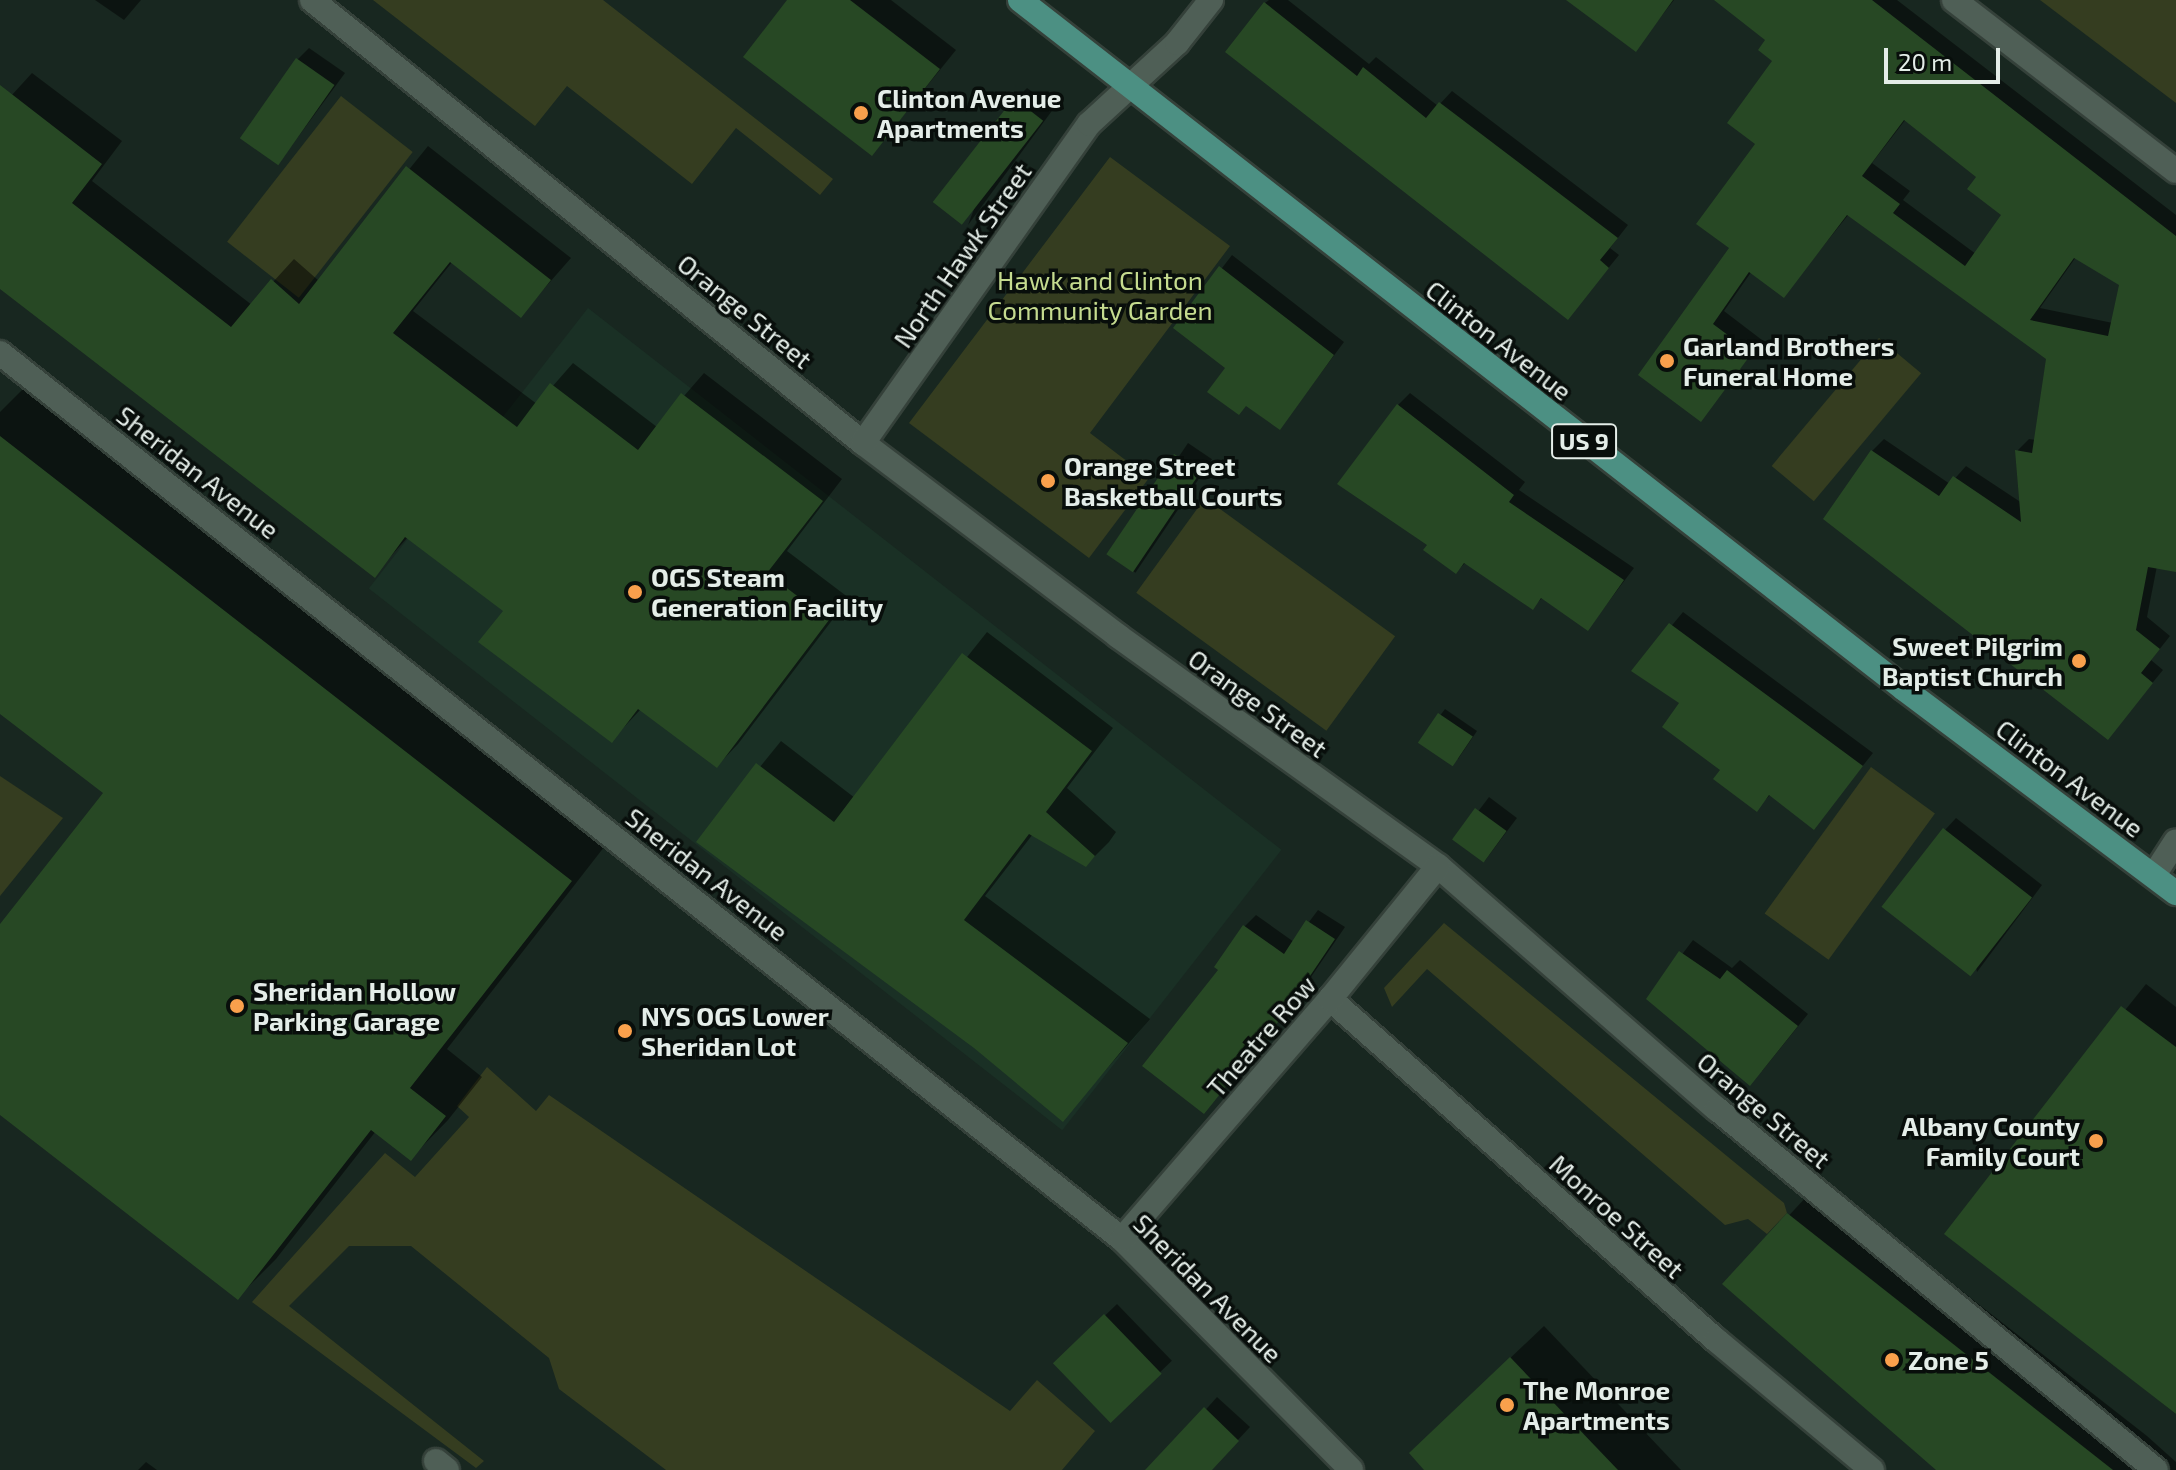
<!DOCTYPE html>
<html>
<head>
<meta charset="utf-8">
<style>
  body { margin:0 }
  #map { position:relative; width:2176px; height:1470px; overflow:hidden; background:#182720; font-family:"Exo 2",sans-serif }
  div>[style] { position:absolute }
  [style*='--x'] { left:calc(var(--x)*1px); top:calc(var(--y)*1px); width:calc(var(--w)*1px); rotate:calc(var(--a)*1deg) }
  .built>* { inset:0; background:#1a3025; transform-origin:0 0 }
  .green>* { inset:0; background:#353d20; transform-origin:0 0 }
  .shadow>* { inset:0; background:#0007; transform-origin:0 0 }
  .building>* { inset:0; background:#274824; transform-origin:0 0 }
  .roads { filter:drop-shadow(2px 0 #35413a) drop-shadow(-2px 0 #35413a) drop-shadow(0 2px #35413a) drop-shadow(0 -2px #35413a) }
  .minor>* { height:24px; margin:-12px; padding:0 12px; transform-origin:12px; border-radius:12px; background:#4f5f56 }
  .tertiary>* { height:24px; margin:-12px; padding:0 12px; transform-origin:12px; border-radius:12px; background:#4f5f56 }
  .primary>* { height:24px; margin:-12px; padding:0 12px; transform-origin:12px; border-radius:12px; background:#4c9083 }
  .dots>* { width:22px; height:22px; translate:-50% -50%; box-sizing:border-box; border:4px solid #080e0b; border-radius:50% }
  span { translate:-50% -50%; white-space:nowrap; text-align:center; line-height:1.15; -webkit-text-stroke:7px #080e0b; paint-order:stroke }
  .shield-label span { padding:2px 6px; background:#080e0b; border:2px solid; border-radius:6px; -webkit-text-stroke-width:0 }
  .shield-label { font-size:24px; color:#e4ede8; font-weight:700 }
  .poi-label { font-size:26px; color:#e4ede8; font-weight:700 }
  .left { translate:0 -50%; text-align:left }
  .right { translate:-100% -50%; text-align:right }
  .street-label { font-size:26px; color:#e4ede8 }
  .park-label { font-size:26px; color:#c5db8f }
  .scale { position:absolute; left:1884px; top:48px; width:116px; height:36px; box-sizing:border-box; border:4px solid #e4ede8; border-top:0; padding-left:10px; font-size:24px; line-height:28px; white-space:nowrap; color:#e4ede8; -webkit-text-stroke:6px #080e0b; paint-order:stroke }
</style>
</head>
<body>
<div id="map">
  <div class="built">
    <div style="left:588px;top:308px;width:880px;height:356px;rotate:38deg"></div>
  </div>
  <div class="green">
    <div style="clip-path:polygon(373px 0,603px 0,833px 179px,820px 195px,736px 128px,692px 184px,567px 86px,535px 126px)"></div>
    <div style="clip-path:polygon(2040px 0,2176px 0,2176px 103px)"></div>
    <div style="left:341px;top:96px;width:91px;height:185px;rotate:38deg"></div>
    <div style="clip-path:polygon(1110px 157px,1230px 246px,1090px 433px,1149px 478px,1089px 558px,909px 423px)"></div>
    <div style="left:1879px;top:338px;width:55px;height:167px;rotate:40deg"></div>
    <div style="left:1205px;top:498px;width:235px;height:117px;rotate:36deg"></div>
    <div style="left:1871px;top:767px;width:79px;height:181px;rotate:36deg"></div>
    <div style="clip-path:polygon(0 776px,63px 818px,0 896px)"></div>
    <div style="clip-path:polygon(1444px 923px,1784px 1203px,1787px 1213px,1767px 1234px,1748px 1219px,1725px 1225px,1427px 969px,1392px 1007px,1384px 988px)"></div>
    <div style="clip-path:polygon(487px 1067px,536px 1111px,549px 1095px,1010px 1411px,1037px 1380px,1095px 1431px,1062px 1470px,666px 1470px,559px 1389px,549px 1358px,411px 1246px,349px 1246px,289px 1306px,484px 1461px,476px 1468px,252px 1302px,385px 1153px,415px 1177px,469px 1117px,457px 1106px)"></div>
  </div>
  <div class="shadow">
    <div style="clip-path:polygon(95px 0,141px 0,124px 20px)"></div>
    <div style="clip-path:polygon(789px 0,891px 0,956px 50px,872px 154px)"></div>
    <div style="clip-path:polygon(1269px 0,1288px 0,1369px 64px,1376px 57px,1438px 106px,1452px 91px,1628px 225px,1610px 248px,1619px 255px,1568px 318px,1265px 3px)"></div>
    <div style="clip-path:polygon(1570px 0,1674px 0,1635px 50px)"></div>
    <div style="clip-path:polygon(evenodd,1717px 0,1897px 0,2176px 215px,2176px 570px,2157px 566px,2147px 617px,2170px 636px,2151px 660px,2163px 670px,2108px 737px,1872px 451px,1884px 439px,1950px 484px,1966px 466px,2022px 503px,2018px 450px,2029px 439px,2036px 440px,2048px 358px,1849px 214px,1784px 295px,1752px 271px,1724px 311px,1762px 340px,1701px 419px,1641px 374px,1732px 248px,1758px 144px,1775px 60px,1768px 40px,1717px 0,1906px 119px,1978px 177px,2004px 215px,1976px 254px,1903px 200px,1910px 191px,1872px 163px,1906px 119px,1717px 0,2076px 257px,2121px 284px,2113px 323px,2040px 308px,2076px 257px)"></div>
    <div style="clip-path:polygon(309px 48px,345px 73px,279px 163px,297px 60px)"></div>
    <div style="clip-path:polygon(32px 73px,122px 141px,92px 181px,252px 305px,294px 259px,319px 281px,428px 146px,571px 258px,521px 315px,453px 261px,413px 311px,537px 404px,573px 363px,657px 427px,704px 373px,842px 479px,787px 551px,849px 598px,738px 744px,717px 766px,641px 709px,612px 740px,506px 610px,408px 537px,374px 575px,0 288px,0 108px)"></div>
    <div style="clip-path:polygon(1027px 88px,1054px 108px,968px 225px,1015px 100px)"></div>
    <div style="clip-path:polygon(1232px 255px,1344px 342px,1280px 428px,1228px 367px,1176px 328px)"></div>
    <div style="clip-path:polygon(24px 388px,608px 842px,447px 1049px,482px 1077px,448px 1120px,411px 1158px,376px 1131px,276px 1259px,238px 1297px,0 1112px,0 927px,106px 792px,0 711px,0 412px)"></div>
    <div style="clip-path:polygon(1410px 393px,1525px 482px,1519px 490px,1634px 568px,1588px 629px,1543px 597px,1533px 607px,1466px 562px,1456px 572px,1430px 545px,1398px 405px)"></div>
    <div style="left:1188px;top:443px;width:29px;height:137px;rotate:34deg"></div>
    <div style="clip-path:polygon(1683px 612px,1873px 753px,1814px 827px,1771px 794px,1756px 809px,1723px 769px,1682px 703px,1634px 671px)"></div>
    <div style="clip-path:polygon(987px 632px,1113px 728px,1067px 788px,1116px 832px,1109px 842px,1086px 865px,1033px 834px,985px 896px,1150px 1019px,1063px 1119px,975px 1046px,699px 842px,781px 741px,855px 798px)"></div>
    <div style="clip-path:polygon(1445px 709px,1477px 731px,1458px 759px,1420px 742px)"></div>
    <div style="left:1489px;top:797px;width:35px;height:53px;rotate:37deg"></div>
    <div style="clip-path:polygon(1956px 818px,2042px 885px,1977px 972px,1945px 830px)"></div>
    <div style="clip-path:polygon(1318px 910px,1345px 927px,1294px 1002px,1215px 1100px,1245px 926px,1256px 915px,1294px 942px)"></div>
    <div style="clip-path:polygon(1693px 940px,1732px 968px,1740px 960px,1808px 1014px,1762px 1071px,1648px 999px)"></div>
    <div style="clip-path:polygon(2146px 984px,2176px 1007px,2176px 1414px,1947px 1233px)"></div>
    <div style="clip-path:polygon(1821px 1181px,2147px 1436px,2176px 1462px,2176px 1470px,1939px 1470px,1725px 1284px)"></div>
    <div style="left:1117px;top:1304px;width:79px;height:85px;rotate:46deg"></div>
    <div style="clip-path:polygon(1544px 1326px,1681px 1470px,1427px 1470px,1444px 1421px)"></div>
    <div style="clip-path:polygon(1217px 1397px,1250px 1427px,1210px 1470px,1152px 1470px)"></div>
    <div style="clip-path:polygon(146px 1462px,157px 1470px,138px 1470px)"></div>
  </div>
  <div class="building">
    <div style="clip-path:polygon(787px 0,850px 0,940px 69px,872px 156px,743px 57px)"></div>
    <div style="clip-path:polygon(1566px 0,1673px 0,1636px 52px)"></div>
    <div style="clip-path:polygon(evenodd,1714px 0,1872px 0,2176px 236px,2176px 572px,2148px 567px,2136px 630px,2160px 649px,2141px 673px,2153px 683px,2108px 740px,1823px 519px,1871px 450px,1939px 496px,1953px 476px,2021px 522px,2015px 450px,2032px 453px,2046px 359px,1847px 215px,1784px 298px,1749px 272px,1713px 324px,1752px 353px,1701px 422px,1638px 375px,1729px 248px,1696px 224px,1755px 144px,1727px 123px,1772px 61px,1758px 50px,1765px 40px,1714px 0,1904px 120px,1976px 177px,1967px 189px,2001px 215px,1965px 266px,1893px 213px,1900px 204px,1862px 176px,1904px 120px,1714px 0,2074px 258px,2119px 285px,2108px 336px,2030px 320px,2074px 258px)"></div>
    <div style="clip-path:polygon(1264px 2px,1357px 76px,1363px 67px,1426px 118px,1439px 102px,1618px 238px,1600px 260px,1609px 268px,1568px 320px,1225px 52px)"></div>
    <div style="left:296px;top:58px;width:47px;height:98px;rotate:35deg"></div>
    <div style="clip-path:polygon(0 85px,102px 164px,72px 203px,231px 327px,271px 279px,299px 304px,406px 166px,551px 280px,521px 318px,450px 262px,393px 333px,517px 427px,550px 383px,638px 450px,681px 393px,823px 501px,767px 573px,829px 620px,717px 768px,638px 709px,612px 743px,478px 642px,503px 611px,405px 537px,375px 578px,0 289px)"></div>
    <div style="left:1014px;top:98px;width:37px;height:132px;rotate:38deg"></div>
    <div style="clip-path:polygon(1219px 266px,1334px 355px,1280px 430px,1246px 406px,1239px 415px,1207px 392px,1225px 368px,1173px 328px)"></div>
    <div style="clip-path:polygon(1397px 404px,1514px 495px,1509px 502px,1624px 580px,1588px 631px,1541px 598px,1533px 610px,1464px 563px,1456px 574px,1423px 550px,1427px 545px,1337px 484px)"></div>
    <div style="clip-path:polygon(0 436px,572px 881px,410px 1088px,446px 1116px,411px 1161px,371px 1130px,238px 1300px,0 1115px,0 924px,103px 793px,0 714px)"></div>
    <div style="left:1174px;top:454px;width:32px;height:121px;rotate:34deg"></div>
    <div style="clip-path:polygon(1669px 623px,1863px 766px,1814px 830px,1769px 795px,1757px 812px,1713px 779px,1720px 770px,1662px 727px,1679px 703px,1631px 671px)"></div>
    <div style="clip-path:polygon(962px 653px,1092px 751px,1046px 812px,1095px 856px,1086px 867px,1029px 834px,964px 920px,1128px 1043px,1063px 1122px,974px 1048px,696px 842px,756px 763px,834px 822px)"></div>
    <div style="left:1438px;top:713px;width:42px;height:36px;rotate:34deg"></div>
    <div style="left:1475px;top:808px;width:39px;height:39px;rotate:36deg"></div>
    <div style="left:1943px;top:828px;width:113px;height:100px;rotate:38deg"></div>
    <div style="clip-path:polygon(1306px 920px,1335px 939px,1283px 1016px,1204px 1114px,1142px 1066px,1218px 970px,1214px 967px,1243px 925px,1284px 954px)"></div>
    <div style="clip-path:polygon(1679px 951px,1720px 979px,1727px 970px,1798px 1026px,1750px 1086px,1646px 999px)"></div>
    <div style="clip-path:polygon(2121px 1006px,2176px 1047px,2176px 1414px,1944px 1234px)"></div>
    <div style="clip-path:polygon(1787px 1213px,2113px 1470px,1936px 1470px,1722px 1284px)"></div>
    <div style="left:1104px;top:1314px;width:83px;height:71px;rotate:46deg"></div>
    <div style="clip-path:polygon(1510px 1357px,1618px 1470px,1424px 1470px,1409px 1453px)"></div>
    <div style="clip-path:polygon(1204px 1407px,1239px 1441px,1212px 1470px,1145px 1470px)"></div>
  </div>
  <div class="roads">
    <div class="minor">
      <div style="--x:312;--y:0;--w:707;--a:38.8"></div>
      <div style="--x:863;--y:443;--w:320;--a:37.1"></div>
      <div style="--x:1118;--y:636;--w:394;--a:35.7"></div>
      <div style="--x:1438;--y:866;--w:370;--a:41.1"></div>
      <div style="--x:1717;--y:1109;--w:568;--a:39.43"></div>
      <div style="--x:1954;--y:0;--w:280;--a:37.6"></div>
      <div style="--x:0;--y:353;--w:1430;--a:38.3"></div>
      <div style="--x:1122;--y:1239;--w:325;--a:45.2"></div>
      <div style="--x:863;--y:443;--w:391;--a:-54.7"></div>
      <div style="--x:1089;--y:124;--w:120;--a:-42.6"></div>
      <div style="--x:1177;--y:43;--w:55;--a:-51.7"></div>
      <div style="--x:1330;--y:999;--w:515;--a:41.46"></div>
      <div style="--x:1716;--y:1340;--w:203;--a:39.8"></div>
      <div style="--x:1122;--y:1239;--w:318;--a:-49.1"></div>
      <div style="--x:1330;--y:999;--w:171;--a:-50.9"></div>
      <div style="--x:436;--y:1461;--w:14;--a:39"></div>
    </div>
    <div class="tertiary">
      <div style="--x:2154;--y:875;--w:40;--a:-57.1"></div>
    </div>
    <div class="primary">
      <div style="--x:1020;--y:0;--w:1121;--a:37.93"></div>
      <div style="--x:1904;--y:689;--w:340;--a:36.9"></div>
    </div>
  </div>
  <div class="dots">
    <div style="left:861px;top:113px;background:#f9a04c"></div>
    <div style="left:1667px;top:361px;background:#f9a04c"></div>
    <div style="left:1048px;top:481px;background:#f9a04c"></div>
    <div style="left:635px;top:592px;background:#f9a04c"></div>
    <div style="left:2079px;top:661px;background:#f9a04c"></div>
    <div style="left:237px;top:1006px;background:#f9a04c"></div>
    <div style="left:625px;top:1031px;background:#f9a04c"></div>
    <div style="left:2096px;top:1141px;background:#f9a04c"></div>
    <div style="left:1892px;top:1360px;background:#f9a04c"></div>
    <div style="left:1507px;top:1405px;background:#f9a04c"></div>
  </div>
  <div class="shield-label">
    <span style="left:1584px;top:441px">US 9</span>
  </div>
  <div class="poi-label">
    <span class="left" style="left:877px;top:113px">Clinton Avenue<br>Apartments</span>
    <span class="left" style="left:1683px;top:361px">Garland Brothers<br>Funeral Home</span>
    <span class="left" style="left:1064px;top:481px">Orange Street<br>Basketball Courts</span>
    <span class="left" style="left:651px;top:592px">OGS Steam<br>Generation Facility</span>
    <span class="right" style="left:2063px;top:661px">Sweet Pilgrim<br>Baptist Church</span>
    <span class="left" style="left:253px;top:1006px">Sheridan Hollow<br>Parking Garage</span>
    <span class="left" style="left:641px;top:1031px">NYS OGS Lower<br>Sheridan Lot</span>
    <span class="right" style="left:2080px;top:1141px">Albany County<br>Family Court</span>
    <span class="left" style="left:1908px;top:1360px">Zone 5</span>
    <span class="left" style="left:1523px;top:1405px">The Monroe<br>Apartments</span>
  </div>
  <div class="street-label">
    <span style="left:962px;top:255px;rotate:-55deg">North Hawk Street</span>
    <span style="left:745px;top:311px;rotate:39deg">Orange Street</span>
    <span style="left:1499px;top:340px;rotate:38deg">Clinton Avenue</span>
    <span style="left:198px;top:472px;rotate:38deg">Sheridan Avenue</span>
    <span style="left:1258px;top:703px;rotate:36deg">Orange Street</span>
    <span style="left:2070px;top:778px;rotate:37deg">Clinton Avenue</span>
    <span style="left:707px;top:874px;rotate:38deg">Sheridan Avenue</span>
    <span style="left:1261px;top:1036px;rotate:-49deg">Theatre Row</span>
    <span style="left:1764px;top:1110px;rotate:40deg">Orange Street</span>
    <span style="left:1617px;top:1216px;rotate:42deg">Monroe Street</span>
    <span style="left:1208px;top:1288px;rotate:45deg">Sheridan Avenue</span>
  </div>
  <div class="park-label">
    <span style="left:1100px;top:295px">Hawk and Clinton<br>Community Garden</span>
  </div>
  <div class="scale">20 m</div>
</div>
</body>
</html>
